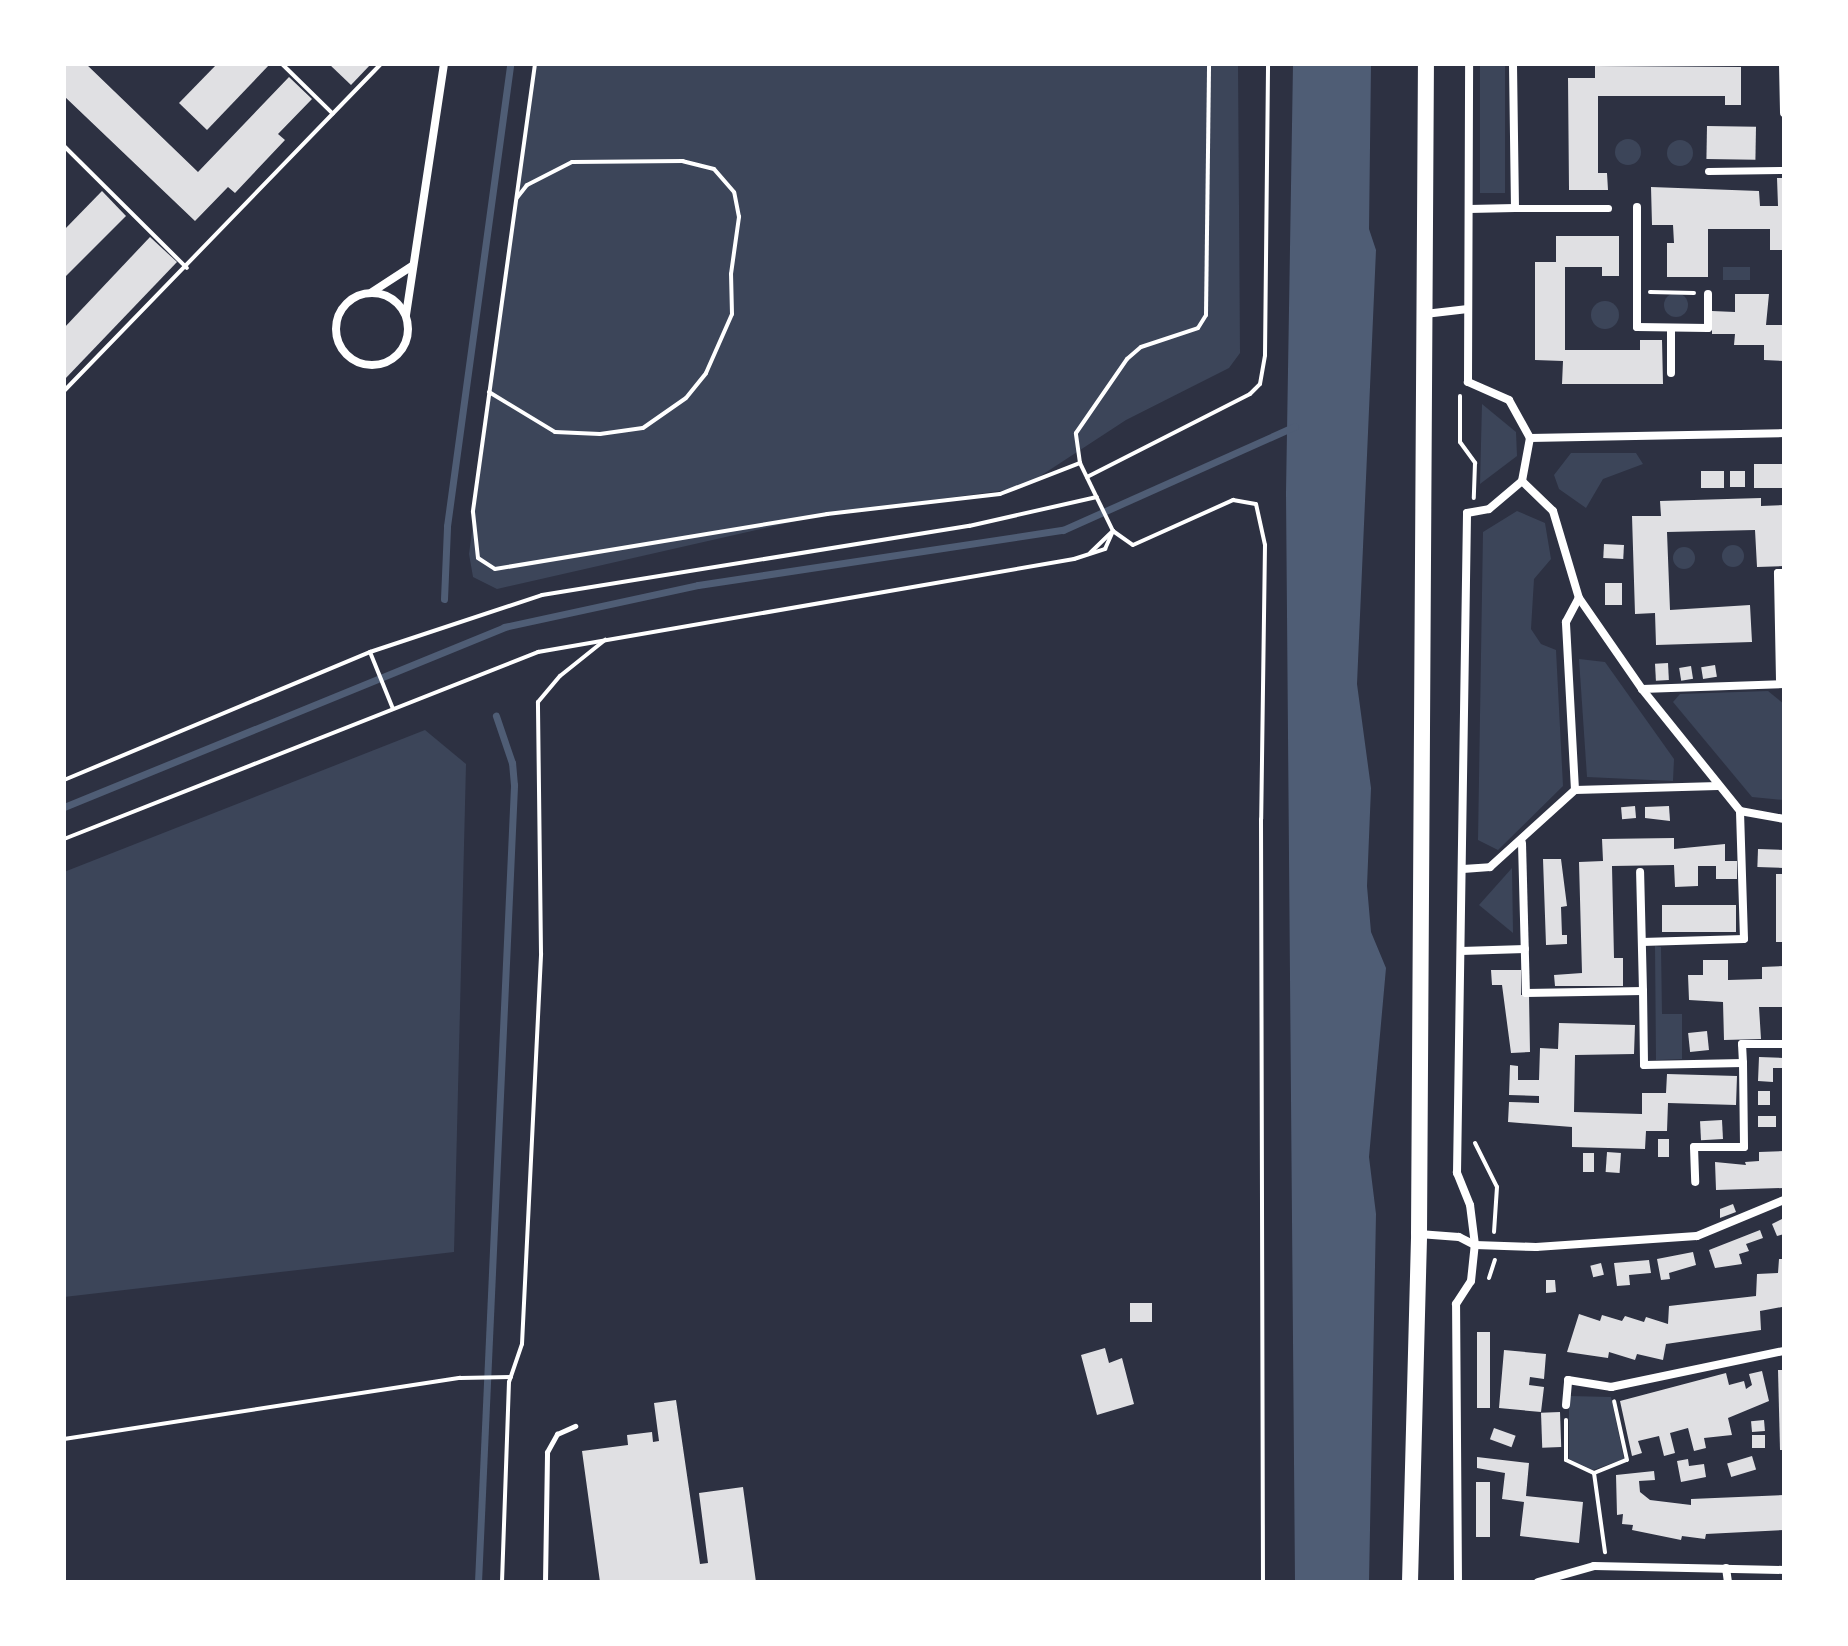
<!DOCTYPE html>
<html>
<head>
<meta charset="utf-8">
<style>
  body { margin:0 }
  #map { position:relative; width:1848px; height:1646px; overflow:hidden; background:#2d3142; font-family:"Fira Sans",sans-serif }
  div>[style] { position:absolute }
  [style*='--x'] { left:calc(var(--x)*1px); top:calc(var(--y)*1px); width:calc(var(--w)*1px); rotate:calc(var(--a)*1deg) }
  .green>* { inset:0; background:#3c4559; transform-origin:0 0 }
  .round { border-radius:50% }
  .water>* { inset:0; background:#4f5d75 }
  .stream>* { height:7px; margin:-3.5px; padding:0 3.5px; transform-origin:3.5px; border-radius:3.5px; background:#4f5d75 }
  .building>* { inset:0; background:#e0e0e3; transform-origin:0 0 }
  .path>* { height:4px; margin:-2px; padding:0 2px; transform-origin:2px; border-radius:2px; background:#fff }
  .service>* { height:5px; margin:-2.5px; padding:0 2.5px; transform-origin:2.5px; border-radius:2.5px; background:#fff }
  .pedestrian>* { height:7px; margin:-3.5px; padding:0 3.5px; transform-origin:3.5px; border-radius:3.5px; background:#fff }
  .minor>* { height:8px; margin:-4px; padding:0 4px; transform-origin:4px; border-radius:4px; background:#fff }
  .minor>.ring { margin:-4px; padding:0; box-sizing:content-box; background:none; border:8px solid #fff; border-radius:50% }
  .secondary>* { height:16px; margin:-8px; padding:0 8px; transform-origin:8px; border-radius:8px; background:#fff }
  span { translate:-50% -50%; white-space:nowrap; text-align:center; line-height:1.15; -webkit-text-stroke:8px #fff; paint-order:stroke }
  .frame { position:absolute; inset:0; border:66px solid #fff; pointer-events:none }
</style>
</head>
<body>
<div id="map">
  <div class="green">
    <div style="clip-path:polygon(536px 64px,1238px 64px,1240px 353px,1229px 368px,1126px 420px,1022px 488px,827px 514px,497px 589px,473px 577px,469px 554px)"></div>
    <div style="left:1480px;top:64px;width:25px;height:129px"></div>
    <div class="round" style="left:1615px;top:139px;width:26px;height:26px"></div>
    <div class="round" style="left:1667px;top:140px;width:26px;height:26px"></div>
    <div style="left:1723px;top:267px;width:27px;height:13px"></div>
    <div class="round" style="left:1664px;top:293px;width:24px;height:24px"></div>
    <div class="round" style="left:1591px;top:301px;width:28px;height:28px"></div>
    <div style="clip-path:polygon(1482px 404px,1516px 432px,1517px 456px,1480px 484px)"></div>
    <div style="clip-path:polygon(1571px 453px,1636px 453px,1643px 464px,1603px 479px,1586px 508px,1559px 489px,1554px 475px)"></div>
    <div style="clip-path:polygon(1517px 511px,1545px 523px,1551px 559px,1534px 579px,1531px 629px,1541px 644px,1556px 650px,1563px 786px,1498px 850px,1478px 840px,1483px 532px)"></div>
    <div class="round" style="left:1722px;top:545px;width:22px;height:22px"></div>
    <div class="round" style="left:1673px;top:547px;width:22px;height:22px"></div>
    <div style="clip-path:polygon(1579px 659px,1605px 662px,1674px 759px,1673px 781px,1587px 777px)"></div>
    <div style="clip-path:polygon(1768px 691px,1784px 704px,1784px 800px,1752px 797px,1673px 702px,1680px 694px)"></div>
    <div style="clip-path:polygon(425px 730px,466px 764px,454px 1252px,64px 1297px,64px 872px)"></div>
    <div style="clip-path:polygon(1512px 868px,1513px 933px,1479px 905px)"></div>
    <div style="clip-path:polygon(1655px 946px,1661px 947px,1662px 1014px,1682px 1014px,1682px 1059px,1656px 1060px)"></div>
    <div style="clip-path:polygon(1569px 1396px,1611px 1397px,1624px 1459px,1593px 1470px,1569px 1459px)"></div>
  </div>
  <div class="water">
    <div style="clip-path:polygon(1293px 64px,1371px 64px,1369px 229px,1376px 250px,1357px 684px,1371px 788px,1367px 886px,1371px 932px,1386px 968px,1369px 1157px,1376px 1214px,1369px 1582px,1295px 1582px,1286px 493px)"></div>
  </div>
  <div class="stream">
    <div style="--x:444;--y:599;--w:73;--a:-87.6"></div>
    <div style="--x:447;--y:526;--w:466;--a:-82.2"></div>
    <div style="--x:64;--y:807;--w:475;--a:-22.2"></div>
    <div style="--x:504;--y:627;--w:198;--a:-12.2"></div>
    <div style="--x:698;--y:585;--w:369;--a:-8.6"></div>
    <div style="--x:1063;--y:530;--w:254;--a:-24.1"></div>
    <div style="--x:478;--y:1582;--w:798;--a:-87.41"></div>
    <div style="--x:514;--y:785;--w:22;--a:-95"></div>
    <div style="--x:512;--y:763;--w:50;--a:-108.8"></div>
  </div>
  <div class="building">
    <div style="clip-path:polygon(64px 64px,86px 64px,198px 172px,289px 77px,312px 99px,278px 134px,285px 140px,235px 193px,228px 187px,195px 221px,64px 96px)"></div>
    <div style="clip-path:polygon(217px 64px,270px 64px,207px 130px,179px 103px)"></div>
    <div style="clip-path:polygon(329px 64px,371px 64px,351px 85px)"></div>
    <div style="clip-path:polygon(1595px 66px,1741px 67px,1741px 105px,1725px 105px,1725px 96px,1598px 96px,1598px 173px,1607px 173px,1608px 190px,1569px 190px,1568px 78px,1595px 78px)"></div>
    <div style="left:1707px;top:126px;width:49px;height:33px;rotate:1deg"></div>
    <div style="clip-path:polygon(1777px 178px,1784px 178px,1784px 250px,1770px 250px,1770px 229px,1708px 229px,1708px 277px,1667px 277px,1667px 243px,1674px 243px,1673px 225px,1652px 225px,1651px 187px,1759px 191px,1760px 206px,1778px 206px)"></div>
    <div style="clip-path:polygon(102px 191px,126px 216px,64px 278px,64px 230px)"></div>
    <div style="clip-path:polygon(1556px 236px,1619px 236px,1619px 276px,1602px 276px,1602px 267px,1565px 267px,1565px 350px,1640px 350px,1640px 340px,1662px 340px,1663px 384px,1562px 384px,1563px 361px,1535px 360px,1535px 262px,1556px 262px)"></div>
    <div style="clip-path:polygon(150px 237px,177px 262px,64px 380px,64px 328px)"></div>
    <div style="clip-path:polygon(1735px 294px,1769px 294px,1766px 325px,1784px 325px,1784px 361px,1764px 360px,1764px 345px,1734px 345px,1735px 334px,1712px 334px,1712px 311px,1735px 312px)"></div>
    <div style="left:1784px;top:464px;width:24px;height:30px;rotate:90deg"></div>
    <div style="left:1724px;top:471px;width:17px;height:23px;rotate:90deg"></div>
    <div style="left:1730px;top:471px;width:15px;height:16px"></div>
    <div style="clip-path:polygon(1761px 498px,1761px 506px,1784px 505px,1784px 566px,1757px 567px,1755px 530px,1667px 532px,1670px 610px,1750px 605px,1752px 642px,1656px 645px,1655px 613px,1635px 614px,1632px 516px,1661px 516px,1660px 501px)"></div>
    <div style="left:1604px;top:544px;width:20px;height:14px;rotate:3deg"></div>
    <div style="left:1605px;top:583px;width:17px;height:22px"></div>
    <div style="left:1668px;top:663px;width:17px;height:13px;rotate:87deg"></div>
    <div style="left:1715px;top:665px;width:12px;height:14px;rotate:81deg"></div>
    <div style="left:1691px;top:666px;width:13px;height:12px;rotate:81deg"></div>
    <div style="left:1635px;top:806px;width:12px;height:14px;rotate:85deg"></div>
    <div style="clip-path:polygon(1669px 806px,1670px 821px,1645px 818px,1645px 807px)"></div>
    <div style="clip-path:polygon(1674px 838px,1674px 849px,1725px 844px,1725px 861px,1737px 861px,1737px 879px,1716px 879px,1716px 866px,1698px 866px,1698px 886px,1675px 887px,1674px 865px,1612px 866px,1614px 958px,1623px 958px,1623px 986px,1555px 986px,1554px 975px,1582px 973px,1579px 862px,1603px 861px,1602px 839px)"></div>
    <div style="left:1758px;top:849px;width:26px;height:18px;rotate:2deg"></div>
    <div style="clip-path:polygon(1543px 859px,1561px 859px,1567px 906px,1561px 907px,1562px 935px,1567px 935px,1567px 944px,1546px 945px)"></div>
    <div style="left:1776px;top:874px;width:8px;height:68px"></div>
    <div style="left:1662px;top:905px;width:74px;height:27px"></div>
    <div style="clip-path:polygon(1703px 960px,1728px 960px,1728px 980px,1762px 979px,1762px 967px,1784px 966px,1784px 1007px,1759px 1007px,1761px 1039px,1724px 1040px,1723px 1002px,1689px 1000px,1688px 975px,1703px 975px)"></div>
    <div style="clip-path:polygon(1491px 970px,1521px 970px,1521px 995px,1529px 995px,1530px 1052px,1511px 1053px,1502px 985px,1492px 985px)"></div>
    <div style="clip-path:polygon(1559px 1023px,1635px 1025px,1634px 1054px,1575px 1055px,1574px 1112px,1642px 1114px,1642px 1093px,1666px 1093px,1667px 1074px,1737px 1076px,1736px 1105px,1668px 1103px,1667px 1131px,1646px 1131px,1645px 1149px,1572px 1147px,1572px 1127px,1508px 1122px,1509px 1102px,1539px 1103px,1539px 1096px,1509px 1095px,1510px 1065px,1518px 1066px,1518px 1080px,1539px 1080px,1540px 1048px,1558px 1049px)"></div>
    <div style="left:1707px;top:1031px;width:19px;height:19px;rotate:84deg"></div>
    <div style="clip-path:polygon(1759px 1057px,1784px 1058px,1784px 1068px,1773px 1068px,1773px 1082px,1758px 1081px)"></div>
    <div style="left:1758px;top:1091px;width:12px;height:14px"></div>
    <div style="left:1758px;top:1116px;width:18px;height:11px"></div>
    <div style="left:1722px;top:1120px;width:19px;height:22px;rotate:87deg"></div>
    <div style="left:1658px;top:1139px;width:11px;height:18px"></div>
    <div style="clip-path:polygon(1784px 1151px,1784px 1188px,1716px 1190px,1715px 1162px,1746px 1165px,1745px 1162px,1759px 1161px,1759px 1152px)"></div>
    <div style="left:1607px;top:1152px;width:14px;height:20px;rotate:4deg"></div>
    <div style="left:1583px;top:1153px;width:11px;height:19px"></div>
    <div style="clip-path:polygon(1733px 1204px,1736px 1212px,1720px 1218px,1720px 1209px)"></div>
    <div style="clip-path:polygon(1784px 1218px,1784px 1234px,1777px 1236px,1772px 1224px)"></div>
    <div style="clip-path:polygon(1760px 1230px,1763px 1238px,1746px 1244px,1749px 1251px,1739px 1254px,1742px 1264px,1715px 1268px,1709px 1250px)"></div>
    <div style="clip-path:polygon(1693px 1252px,1696px 1265px,1669px 1273px,1670px 1279px,1661px 1280px,1657px 1259px)"></div>
    <div style="clip-path:polygon(1779px 1259px,1784px 1259px,1782px 1307px,1760px 1311px,1761px 1330px,1666px 1344px,1663px 1360px,1637px 1354px,1635px 1360px,1609px 1352px,1608px 1358px,1567px 1352px,1579px 1314px,1600px 1321px,1602px 1315px,1622px 1321px,1625px 1316px,1644px 1322px,1646px 1317px,1668px 1324px,1669px 1306px,1756px 1296px,1757px 1274px,1778px 1273px)"></div>
    <div style="clip-path:polygon(1649px 1260px,1651px 1273px,1629px 1275px,1630px 1285px,1617px 1286px,1614px 1263px)"></div>
    <div style="left:1601px;top:1263px;width:12px;height:11px;rotate:76deg"></div>
    <div style="clip-path:polygon(1546px 1280px,1555px 1280px,1556px 1292px,1546px 1293px)"></div>
    <div style="left:1130px;top:1303px;width:22px;height:19px"></div>
    <div style="left:1477px;top:1332px;width:13px;height:76px"></div>
    <div style="clip-path:polygon(1105px 1348px,1109px 1363px,1122px 1358px,1134px 1404px,1097px 1415px,1081px 1355px)"></div>
    <div style="clip-path:polygon(1504px 1350px,1546px 1354px,1544px 1379px,1530px 1377px,1529px 1385px,1544px 1387px,1541px 1412px,1499px 1408px)"></div>
    <div style="clip-path:polygon(1778px 1370px,1784px 1370px,1784px 1450px,1780px 1450px)"></div>
    <div style="clip-path:polygon(1762px 1371px,1769px 1401px,1728px 1418px,1732px 1435px,1704px 1438px,1706px 1448px,1694px 1451px,1688px 1428px,1670px 1433px,1675px 1453px,1664px 1456px,1659px 1436px,1638px 1441px,1642px 1453px,1632px 1456px,1620px 1401px,1726px 1373px,1729px 1385px,1744px 1381px,1746px 1389px,1752px 1385px,1749px 1374px)"></div>
    <div style="clip-path:polygon(676px 1400px,700px 1564px,708px 1563px,699px 1493px,743px 1487px,756px 1582px,600px 1582px,582px 1451px,628px 1445px,627px 1435px,652px 1432px,653px 1442px,659px 1441px,654px 1403px)"></div>
    <div style="left:1560px;top:1412px;width:35px;height:19px;rotate:88deg"></div>
    <div style="left:1764px;top:1420px;width:11px;height:13px;rotate:85deg"></div>
    <div style="left:1494px;top:1428px;width:23px;height:12px;rotate:20deg"></div>
    <div style="left:1752px;top:1435px;width:13px;height:13px"></div>
    <div style="left:1752px;top:1456px;width:14px;height:26px;rotate:73deg"></div>
    <div style="clip-path:polygon(1477px 1457px,1529px 1463px,1526px 1496px,1583px 1502px,1579px 1543px,1520px 1536px,1524px 1502px,1502px 1499px,1505px 1473px,1477px 1468px)"></div>
    <div style="clip-path:polygon(1688px 1459px,1689px 1466px,1704px 1464px,1706px 1477px,1681px 1482px,1677px 1461px)"></div>
    <div style="clip-path:polygon(1654px 1471px,1655px 1480px,1639px 1481px,1640px 1492px,1650px 1500px,1691px 1505px,1691px 1499px,1784px 1495px,1784px 1530px,1706px 1534px,1705px 1539px,1682px 1536px,1681px 1540px,1632px 1530px,1633px 1525px,1622px 1524px,1623px 1514px,1617px 1515px,1616px 1475px)"></div>
    <div style="left:1476px;top:1482px;width:14px;height:55px"></div>
  </div>
  <div class="path">
    <div style="--x:282;--y:64;--w:71;--a:44.4"></div>
    <div style="--x:535;--y:64;--w:452;--a:97.9"></div>
    <div style="--x:473;--y:512;--w:46;--a:83.8"></div>
    <div style="--x:478;--y:558;--w:20;--a:33"></div>
    <div style="--x:495;--y:569;--w:337;--a:-9.4"></div>
    <div style="--x:827;--y:514;--w:174;--a:-6.6"></div>
    <div style="--x:1000;--y:494;--w:86;--a:-21.2"></div>
    <div style="--x:64;--y:146;--w:173;--a:44.8"></div>
    <div style="--x:1650;--y:292;--w:44;--a:1.3"></div>
    <div style="--x:64;--y:391;--w:455;--a:-45.9"></div>
    <div style="--x:489;--y:392;--w:77;--a:31.2"></div>
    <div style="--x:555;--y:432;--w:45;--a:2.5"></div>
    <div style="--x:600;--y:434;--w:43;--a:-7.9"></div>
    <div style="--x:643;--y:428;--w:52;--a:-34.9"></div>
    <div style="--x:686;--y:398;--w:32;--a:-51"></div>
    <div style="--x:706;--y:373;--w:64;--a:-66.2"></div>
    <div style="--x:732;--y:314;--w:40;--a:-91.4"></div>
    <div style="--x:731;--y:274;--w:58;--a:-82"></div>
    <div style="--x:739;--y:217;--w:25;--a:-101"></div>
    <div style="--x:734;--y:192;--w:30;--a:-131"></div>
    <div style="--x:714;--y:169;--w:32;--a:-166"></div>
    <div style="--x:683;--y:161;--w:111;--a:179.5"></div>
    <div style="--x:572;--y:162;--w:51;--a:152.9"></div>
    <div style="--x:527;--y:185;--w:16;--a:128"></div>
    <div style="--x:1460;--y:396;--w:46;--a:90"></div>
    <div style="--x:1460;--y:442;--w:26;--a:54"></div>
    <div style="--x:1475;--y:463;--w:35;--a:92"></div>
    <div style="--x:1087;--y:477;--w:183;--a:-27"></div>
    <div style="--x:1250;--y:394;--w:14;--a:-45"></div>
    <div style="--x:1260;--y:384;--w:29;--a:-80"></div>
    <div style="--x:1265;--y:355;--w:291;--a:-89.4"></div>
    <div style="--x:1090;--y:553;--w:32;--a:-44"></div>
    <div style="--x:1113;--y:531;--w:76;--a:-115.9"></div>
    <div style="--x:1080;--y:463;--w:30;--a:-98"></div>
    <div style="--x:1076;--y:433;--w:90;--a:-55.4"></div>
    <div style="--x:1127;--y:359;--w:18;--a:-41"></div>
    <div style="--x:1141;--y:347;--w:60;--a:-18.4"></div>
    <div style="--x:1198;--y:328;--w:15;--a:-58"></div>
    <div style="--x:1206;--y:315;--w:251;--a:-89.3"></div>
    <div style="--x:370;--y:652;--w:61;--a:68"></div>
    <div style="--x:64;--y:780;--w:332;--a:-22.7"></div>
    <div style="--x:370;--y:652;--w:181;--a:-18.3"></div>
    <div style="--x:542;--y:595;--w:433;--a:-9.2"></div>
    <div style="--x:969;--y:526;--w:131;--a:-12.8"></div>
    <div style="--x:64;--y:839;--w:510;--a:-21.53"></div>
    <div style="--x:538;--y:652;--w:544;--a:-9.84"></div>
    <div style="--x:1074;--y:559;--w:33;--a:-18"></div>
    <div style="--x:1105;--y:549;--w:20;--a:-66"></div>
    <div style="--x:1113;--y:531;--w:24;--a:35"></div>
    <div style="--x:1133;--y:545;--w:110;--a:-24.2"></div>
    <div style="--x:1233;--y:500;--w:23;--a:10"></div>
    <div style="--x:1256;--y:504;--w:42;--a:77.6"></div>
    <div style="--x:1265;--y:545;--w:274;--a:90.8"></div>
    <div style="--x:1261;--y:819;--w:763;--a:89.85"></div>
    <div style="--x:1475;--y:1143;--w:49;--a:63.4"></div>
    <div style="--x:1497;--y:1187;--w:45;--a:93.8"></div>
    <div style="--x:1489;--y:1278;--w:19;--a:-72"></div>
    <div style="--x:1566;--y:1420;--w:40;--a:90"></div>
    <div style="--x:1566;--y:1460;--w:31;--a:25"></div>
    <div style="--x:1594;--y:1473;--w:80;--a:82.1"></div>
    <div style="--x:64;--y:1439;--w:401;--a:-8.8"></div>
    <div style="--x:460;--y:1378;--w:51;--a:-1.1"></div>
    <div style="--x:1594;--y:1473;--w:35;--a:-22"></div>
    <div style="--x:1627;--y:1460;--w:60;--a:-102.4"></div>
    <div style="--x:502;--y:1582;--w:200;--a:-88"></div>
    <div style="--x:509;--y:1382;--w:40;--a:-71.1"></div>
    <div style="--x:522;--y:1344;--w:391;--a:-87.2"></div>
    <div style="--x:541;--y:953;--w:251;--a:-90.7"></div>
    <div style="--x:538;--y:702;--w:34;--a:-50"></div>
    <div style="--x:560;--y:676;--w:58;--a:-38.7"></div>
  </div>
  <div class="service">
    <div style="--x:545;--y:1582;--w:130;--a:-89.1"></div>
    <div style="--x:547;--y:1452;--w:21;--a:-61"></div>
    <div style="--x:557;--y:1434;--w:20;--a:-24"></div>
  </div>
  <div class="pedestrian">
    <div style="--x:1708;--y:171;--w:76;--a:-0.8"></div>
    <div style="--x:1515;--y:208;--w:93;--a:0"></div>
  </div>
  <div class="minor">
    <div style="--x:1783;--y:64;--w:49;--a:88.8"></div>
    <div style="--x:1637;--y:207;--w:120;--a:90"></div>
    <div style="--x:1637;--y:327;--w:71;--a:0.8"></div>
    <div style="--x:1708;--y:328;--w:34;--a:-90"></div>
    <div style="--x:1469;--y:209;--w:46;--a:-1.2"></div>
    <div style="--x:1515;--y:208;--w:144;--a:-90.8"></div>
    <div style="--x:372;--y:292;--w:48;--a:-33"></div>
    <div class="ring" style="left:336px;top:293px;width:64px;height:64px"></div>
    <div style="--x:1425;--y:314;--w:43;--a:-6.6"></div>
    <div style="--x:406;--y:315;--w:254;--a:-81.4"></div>
    <div style="--x:1671;--y:373;--w:45;--a:-90"></div>
    <div style="--x:1530;--y:438;--w:254;--a:-1.1"></div>
    <div style="--x:1522;--y:481;--w:43;--a:44.1"></div>
    <div style="--x:1553;--y:511;--w:91;--a:73.4"></div>
    <div style="--x:1579;--y:598;--w:111;--a:55.3"></div>
    <div style="--x:1642;--y:689;--w:156;--a:51.2"></div>
    <div style="--x:1740;--y:811;--w:45;--a:10.3"></div>
    <div style="--x:1780;--y:680;--w:107;--a:-91.1"></div>
    <div style="--x:1778;--y:573;--w:6;--a:0"></div>
    <div style="--x:1642;--y:689;--w:142;--a:-2"></div>
    <div style="--x:1575;--y:790;--w:143;--a:-1.6"></div>
    <div style="--x:1522;--y:843;--w:150;--a:88.5"></div>
    <div style="--x:1526;--y:993;--w:117;--a:-1"></div>
    <div style="--x:1643;--y:991;--w:119;--a:-91.4"></div>
    <div style="--x:1463;--y:869;--w:27;--a:-4"></div>
    <div style="--x:1490;--y:867;--w:115;--a:-42.2"></div>
    <div style="--x:1575;--y:790;--w:168;--a:-93.1"></div>
    <div style="--x:1566;--y:622;--w:27;--a:-62"></div>
    <div style="--x:1642;--y:942;--w:102;--a:-1.7"></div>
    <div style="--x:1744;--y:939;--w:128;--a:-91.8"></div>
    <div style="--x:1461;--y:951;--w:64;--a:-1.8"></div>
    <div style="--x:1643;--y:991;--w:74;--a:89.2"></div>
    <div style="--x:1644;--y:1065;--w:99;--a:-1.2"></div>
    <div style="--x:1743;--y:1063;--w:84;--a:89.3"></div>
    <div style="--x:1744;--y:1147;--w:50;--a:180"></div>
    <div style="--x:1694;--y:1147;--w:35;--a:88"></div>
    <div style="--x:1743;--y:1063;--w:19;--a:-93"></div>
    <div style="--x:1742;--y:1044;--w:42;--a:0"></div>
    <div style="--x:1419;--y:1234;--w:40;--a:4.3"></div>
    <div style="--x:1459;--y:1237;--w:18;--a:27"></div>
    <div style="--x:1475;--y:1245;--w:61;--a:1.9"></div>
    <div style="--x:1536;--y:1247;--w:161;--a:-3.9"></div>
    <div style="--x:1697;--y:1236;--w:94;--a:-22.5"></div>
    <div style="--x:1566;--y:1405;--w:25;--a:-85"></div>
    <div style="--x:1568;--y:1380;--w:44;--a:9.2"></div>
    <div style="--x:1611;--y:1387;--w:177;--a:-11.8"></div>
    <div style="--x:1726;--y:1568;--w:14;--a:82"></div>
    <div style="--x:1458;--y:1582;--w:278;--a:-90.4"></div>
    <div style="--x:1456;--y:1304;--w:27;--a:-57"></div>
    <div style="--x:1471;--y:1281;--w:36;--a:-84"></div>
    <div style="--x:1475;--y:1245;--w:40;--a:-97.1"></div>
    <div style="--x:1470;--y:1205;--w:35;--a:-112"></div>
    <div style="--x:1457;--y:1173;--w:660;--a:-89.13"></div>
    <div style="--x:1467;--y:513;--w:22;--a:-10"></div>
    <div style="--x:1489;--y:509;--w:43;--a:-40.3"></div>
    <div style="--x:1522;--y:481;--w:44;--a:-79.5"></div>
    <div style="--x:1530;--y:438;--w:43;--a:-118.9"></div>
    <div style="--x:1509;--y:400;--w:45;--a:-156.3"></div>
    <div style="--x:1468;--y:382;--w:318;--a:-89.8"></div>
    <div style="--x:1538;--y:1582;--w:58;--a:-15.9"></div>
    <div style="--x:1594;--y:1566;--w:190;--a:1.2"></div>
  </div>
  <div class="secondary">
    <div style="--x:1410;--y:1582;--w:348;--a:-88.5"></div>
    <div style="--x:1419;--y:1234;--w:1170;--a:-89.66"></div>
  </div>
  <div class="frame"></div>
</div>
</body>
</html>
